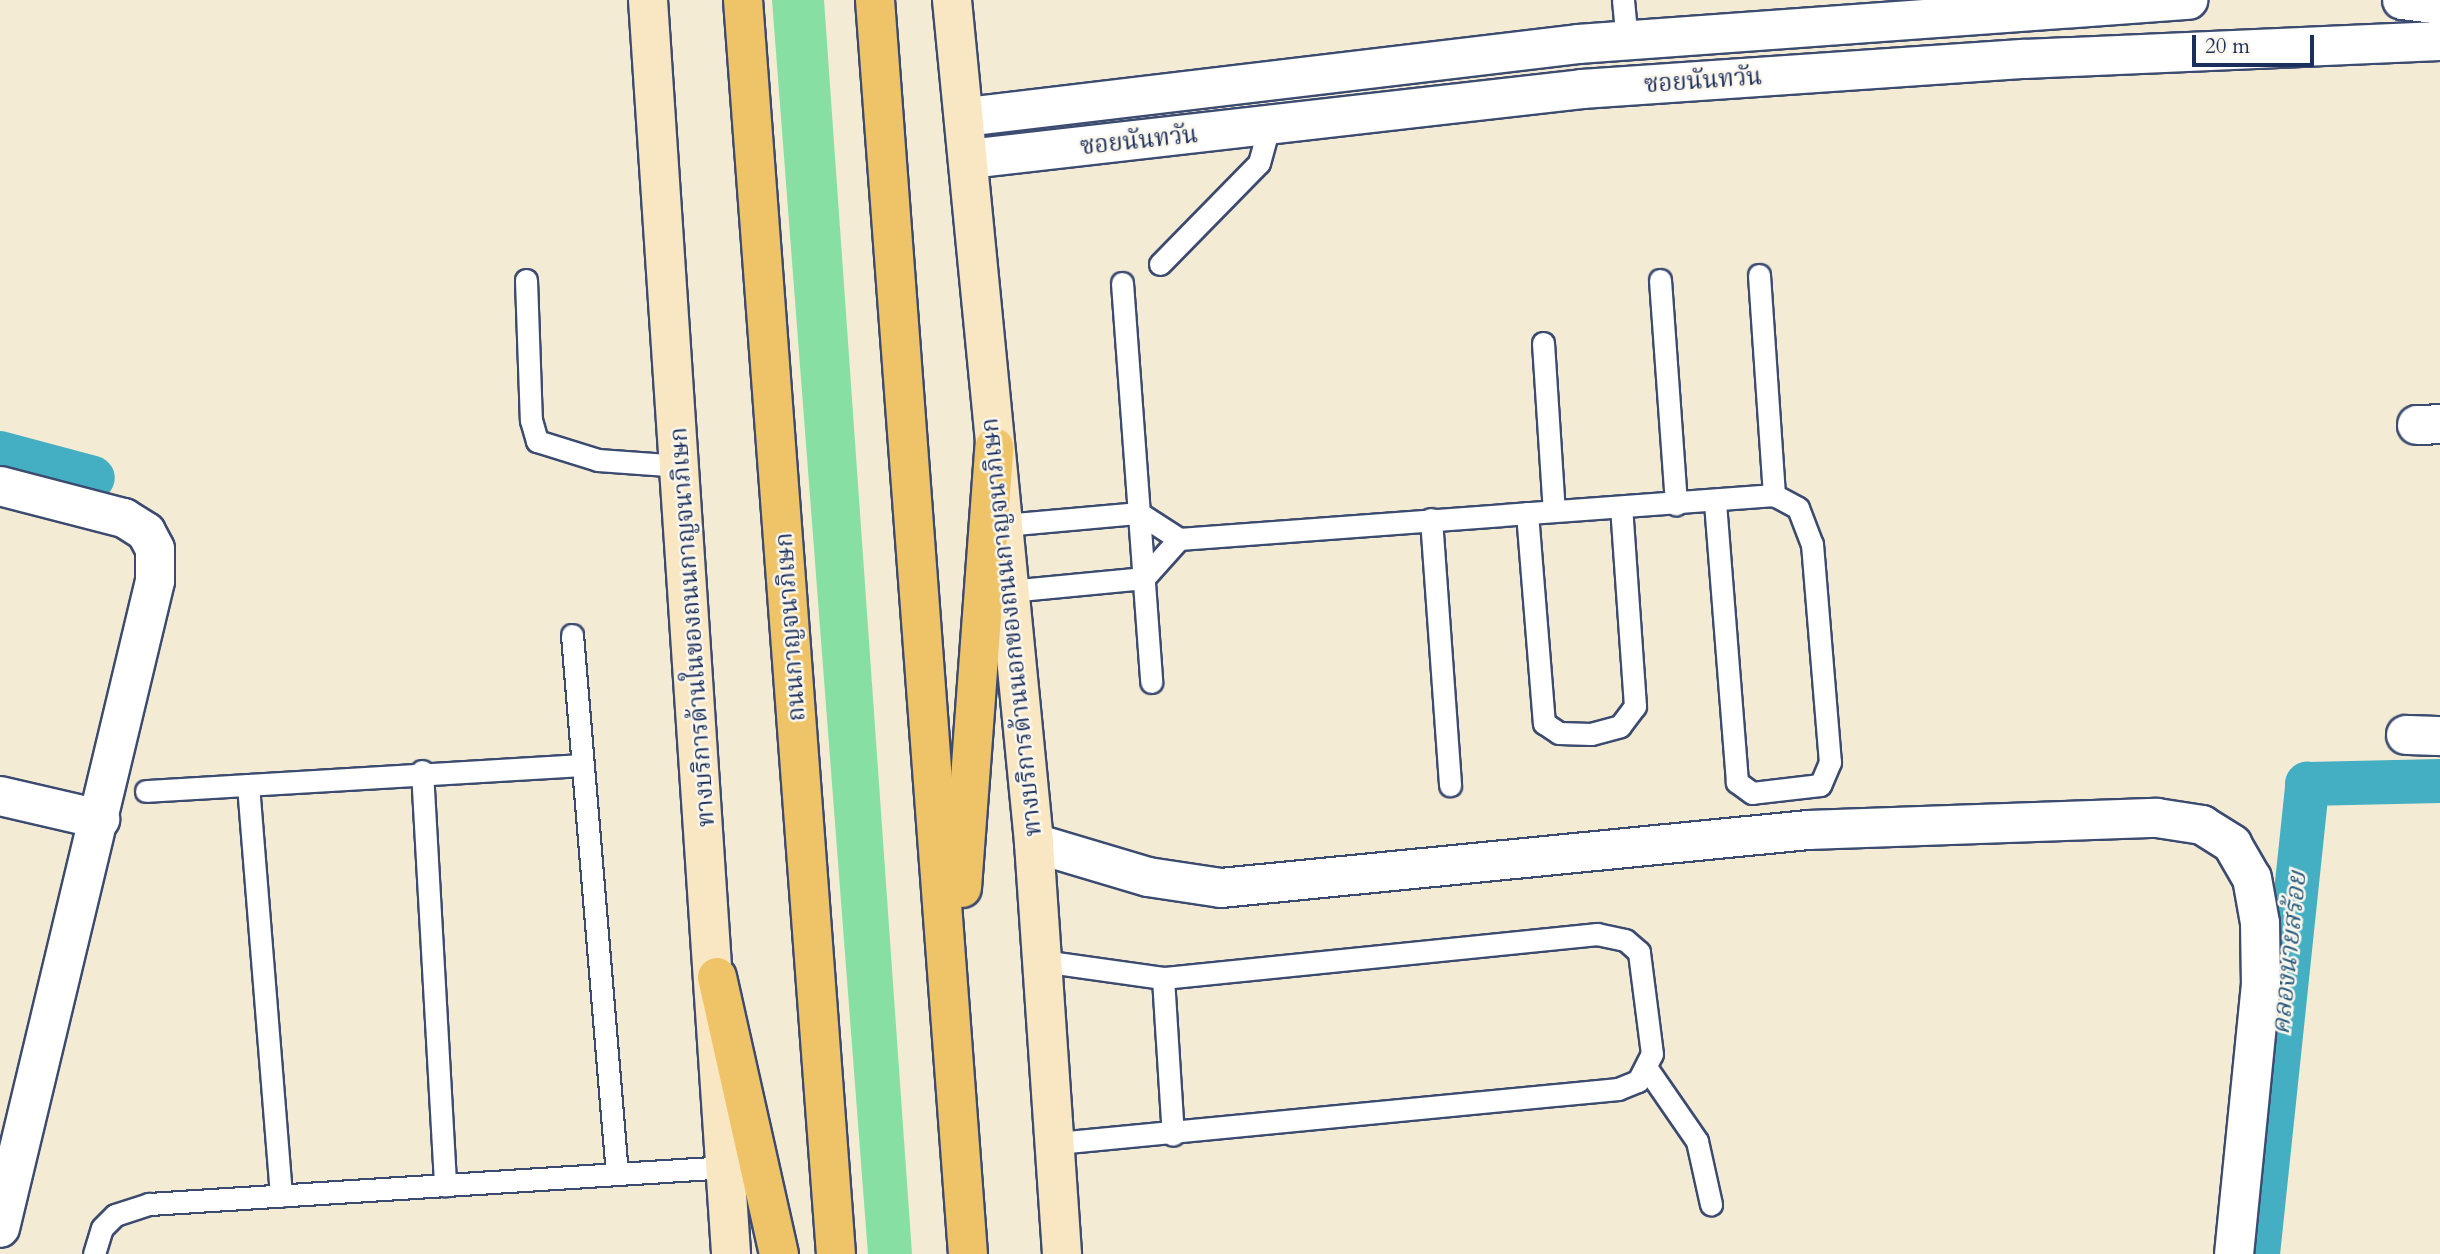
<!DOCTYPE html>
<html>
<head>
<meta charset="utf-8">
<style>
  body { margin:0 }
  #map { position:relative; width:2440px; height:1254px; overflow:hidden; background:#f4ebd5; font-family:Cardo,"Noto Serif Thai",serif }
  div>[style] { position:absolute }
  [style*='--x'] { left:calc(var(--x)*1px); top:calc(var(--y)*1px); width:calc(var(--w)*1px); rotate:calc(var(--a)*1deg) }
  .green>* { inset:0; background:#87dfa3 }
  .canal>* { height:44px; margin:-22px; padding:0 22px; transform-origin:22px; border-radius:22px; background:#44afc2 }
  .roads { filter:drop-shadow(2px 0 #3c4b70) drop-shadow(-2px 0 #3c4b70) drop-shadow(0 2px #3c4b70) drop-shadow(0 -2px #3c4b70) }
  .lane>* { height:21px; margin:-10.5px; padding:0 10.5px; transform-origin:10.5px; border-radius:10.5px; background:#fff }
  .street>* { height:38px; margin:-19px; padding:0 19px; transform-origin:19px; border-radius:19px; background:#fff }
  .secondary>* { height:38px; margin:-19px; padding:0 19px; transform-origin:19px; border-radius:19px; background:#f9e7c3 }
  .highway>* { height:38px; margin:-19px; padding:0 19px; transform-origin:19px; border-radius:19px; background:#efc469 }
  span { translate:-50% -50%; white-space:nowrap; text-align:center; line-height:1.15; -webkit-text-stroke:5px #fbf7ec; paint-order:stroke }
  .street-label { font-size:24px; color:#1b2f5e }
  .water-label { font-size:26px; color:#295c81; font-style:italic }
  .scale { position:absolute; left:2192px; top:35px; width:122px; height:32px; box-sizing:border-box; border:4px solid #1b2f5e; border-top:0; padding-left:9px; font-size:21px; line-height:24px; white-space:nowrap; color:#1b2f5e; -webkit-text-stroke:5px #fbf7ec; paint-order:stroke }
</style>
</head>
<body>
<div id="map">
  <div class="green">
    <div style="clip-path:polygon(772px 0,824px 0,912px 1254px,868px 1254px)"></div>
  </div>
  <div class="canal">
    <div style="--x:0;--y:453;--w:96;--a:15"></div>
    <div style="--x:2258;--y:1254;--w:473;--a:-84"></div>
    <div style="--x:2307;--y:784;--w:133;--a:-1.3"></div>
  </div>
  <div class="roads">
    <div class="lane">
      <div style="--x:1623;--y:0;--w:42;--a:84.6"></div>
      <div style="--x:1160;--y:264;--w:141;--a:-45.6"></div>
      <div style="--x:1259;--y:163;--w:41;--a:-74.6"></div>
      <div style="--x:1759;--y:275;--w:221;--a:86.1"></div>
      <div style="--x:526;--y:280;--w:140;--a:88"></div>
      <div style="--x:531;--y:420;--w:22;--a:74"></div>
      <div style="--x:537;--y:441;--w:64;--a:17.3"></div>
      <div style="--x:598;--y:460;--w:83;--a:4.1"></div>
      <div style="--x:1660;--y:280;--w:225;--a:85.9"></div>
      <div style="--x:1122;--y:283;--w:400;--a:85.8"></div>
      <div style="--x:1543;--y:343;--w:168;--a:86.3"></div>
      <div style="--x:1527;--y:513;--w:211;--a:85.4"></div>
      <div style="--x:1544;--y:723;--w:18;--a:34"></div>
      <div style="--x:1559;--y:733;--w:32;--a:2"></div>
      <div style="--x:1591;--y:734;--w:30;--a:-15"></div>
      <div style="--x:1620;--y:726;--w:25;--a:-53"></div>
      <div style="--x:1635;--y:706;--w:199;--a:-94"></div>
      <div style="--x:1431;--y:519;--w:267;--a:85.9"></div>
      <div style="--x:1004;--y:525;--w:136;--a:-5.1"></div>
      <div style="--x:1139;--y:513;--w:48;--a:33"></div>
      <div style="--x:1179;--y:539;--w:597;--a:-4.23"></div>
      <div style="--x:1774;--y:495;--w:27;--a:28"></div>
      <div style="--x:1798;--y:508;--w:39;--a:69"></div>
      <div style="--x:1812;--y:544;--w:219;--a:85.3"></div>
      <div style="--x:1830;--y:762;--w:25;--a:113"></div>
      <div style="--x:1820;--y:785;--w:68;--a:173.3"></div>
      <div style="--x:1752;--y:793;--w:19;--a:-144"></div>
      <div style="--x:1737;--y:782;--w:283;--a:-94.5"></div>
      <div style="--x:1009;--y:591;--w:136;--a:-5.5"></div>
      <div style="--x:1144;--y:578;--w:52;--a:-48.1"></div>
      <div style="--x:572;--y:635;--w:541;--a:85.23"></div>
      <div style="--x:422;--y:771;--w:415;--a:86.8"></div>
      <div style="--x:248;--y:785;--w:412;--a:85.4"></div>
      <div style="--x:146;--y:791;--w:435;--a:-3.4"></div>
      <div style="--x:1042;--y:961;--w:122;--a:8"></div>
      <div style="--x:1163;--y:978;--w:157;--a:86.4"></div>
      <div style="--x:1648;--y:1070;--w:86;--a:55.4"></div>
      <div style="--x:1697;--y:1141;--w:65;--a:77.5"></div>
      <div style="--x:1057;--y:1143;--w:564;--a:-5.5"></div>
      <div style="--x:1618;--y:1089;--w:22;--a:-22"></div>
      <div style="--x:1638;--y:1081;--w:30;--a:-63"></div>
      <div style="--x:1652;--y:1054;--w:103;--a:-97.3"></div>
      <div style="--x:1639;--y:952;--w:18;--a:-139"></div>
      <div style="--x:1625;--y:940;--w:29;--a:-168"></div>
      <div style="--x:1597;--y:934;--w:436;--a:174.2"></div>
      <div style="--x:94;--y:1254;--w:27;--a:-73"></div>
      <div style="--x:102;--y:1228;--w:18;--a:-45"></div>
      <div style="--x:115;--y:1215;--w:36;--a:-18"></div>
      <div style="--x:149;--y:1204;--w:579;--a:-3.66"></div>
    </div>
    <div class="street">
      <div style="--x:2402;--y:0;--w:38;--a:7"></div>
      <div style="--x:966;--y:117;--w:616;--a:-6.8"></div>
      <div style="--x:1578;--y:44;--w:612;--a:-4.13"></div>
      <div style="--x:969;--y:159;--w:617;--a:-6.51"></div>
      <div style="--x:1582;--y:89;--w:444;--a:-3.9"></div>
      <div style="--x:2025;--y:59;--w:415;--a:-2.5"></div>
      <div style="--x:2417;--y:425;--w:23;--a:-2"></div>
      <div style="--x:0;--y:486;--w:128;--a:14.5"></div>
      <div style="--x:124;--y:518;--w:26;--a:32"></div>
      <div style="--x:146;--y:532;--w:19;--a:62"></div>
      <div style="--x:155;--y:549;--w:32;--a:90"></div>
      <div style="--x:155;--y:581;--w:665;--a:103.47"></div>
      <div style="--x:2406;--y:735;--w:34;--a:2"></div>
      <div style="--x:0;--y:796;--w:103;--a:13"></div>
      <div style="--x:1034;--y:843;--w:119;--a:16.6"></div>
      <div style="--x:1148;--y:877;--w:74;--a:8.6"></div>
      <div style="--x:1221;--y:888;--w:590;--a:-5.64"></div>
      <div style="--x:1808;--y:830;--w:349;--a:-2"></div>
      <div style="--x:2157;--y:818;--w:46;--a:8.8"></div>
      <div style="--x:2202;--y:825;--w:36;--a:32"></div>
      <div style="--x:2232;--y:844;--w:39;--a:60"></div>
      <div style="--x:2252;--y:878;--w:46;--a:79.9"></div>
      <div style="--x:2260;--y:923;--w:61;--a:89.1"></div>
      <div style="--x:2261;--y:984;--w:271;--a:95.7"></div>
    </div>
    <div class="secondary">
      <div style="--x:648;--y:0;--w:1257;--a:86.21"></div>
      <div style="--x:952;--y:0;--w:847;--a:84.44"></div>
      <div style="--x:1034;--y:843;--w:412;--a:86.1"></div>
    </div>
    <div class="highway">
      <div style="--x:743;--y:0;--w:1257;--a:85.76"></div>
      <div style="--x:875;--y:0;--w:1257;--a:85.76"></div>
      <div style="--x:962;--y:888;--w:442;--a:-85.8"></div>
      <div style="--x:717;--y:977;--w:284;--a:77.4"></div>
    </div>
  </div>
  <div class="street-label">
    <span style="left:1703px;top:81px;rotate:-4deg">ซอยนันทวัน</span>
    <span style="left:1139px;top:141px;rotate:-6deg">ซอยนันทวัน</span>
    <span style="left:693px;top:627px;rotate:-94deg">ทางบริการด้านในของถนนกาญจนาภิเษก</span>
    <span style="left:791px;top:627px;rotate:-94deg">ถนนกาญจนาภิเษก</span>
    <span style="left:1012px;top:627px;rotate:-96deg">ทางบริการด้านนอกของถนนกาญจนาภิเษก</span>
  </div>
  <div class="water-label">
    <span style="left:2289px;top:953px;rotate:-84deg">คลองนายสร้อย</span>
  </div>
  <div class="scale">20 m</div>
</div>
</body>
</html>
